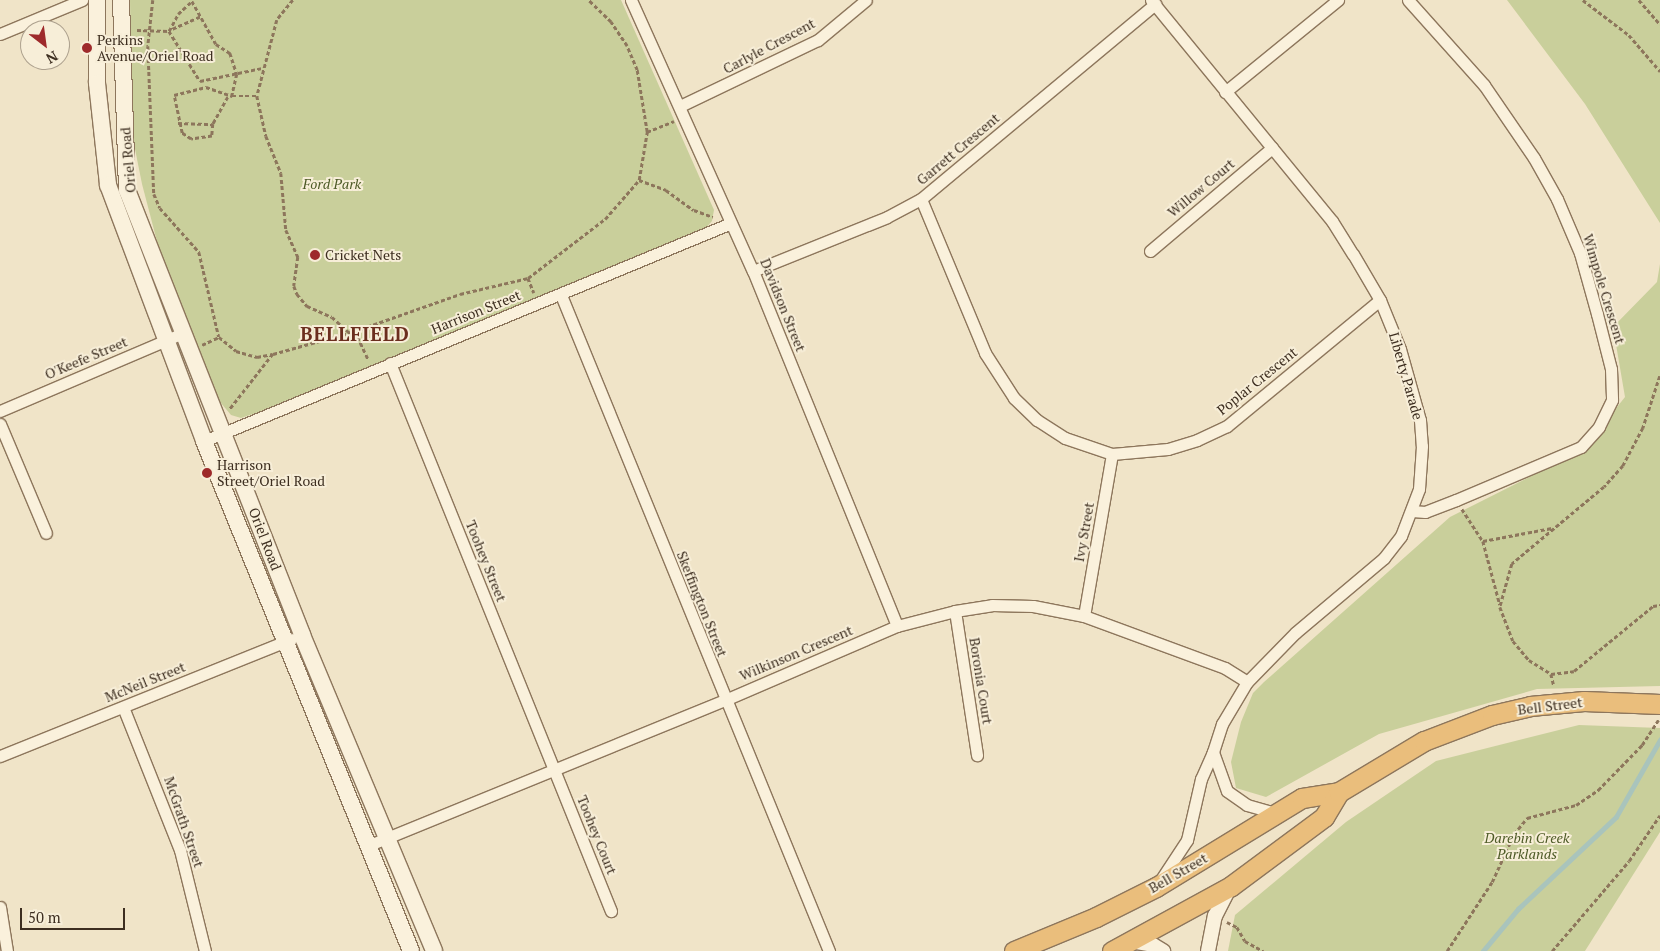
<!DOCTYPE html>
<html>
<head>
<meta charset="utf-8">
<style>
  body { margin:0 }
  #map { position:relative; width:1660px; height:951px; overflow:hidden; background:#f0e4c8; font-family:"PT Serif",serif }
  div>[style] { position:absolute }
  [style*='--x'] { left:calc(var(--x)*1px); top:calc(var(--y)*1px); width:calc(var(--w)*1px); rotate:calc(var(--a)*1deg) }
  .green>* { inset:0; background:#c9cf9b }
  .stream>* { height:4.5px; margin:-2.25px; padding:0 2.25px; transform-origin:2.25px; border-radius:2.25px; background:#a9c4bc }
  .path>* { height:2.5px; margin-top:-1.25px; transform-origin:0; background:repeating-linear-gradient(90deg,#8d765c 0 4px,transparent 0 6.5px) }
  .roads { filter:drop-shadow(1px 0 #8d765c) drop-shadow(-1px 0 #8d765c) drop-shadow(0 1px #8d765c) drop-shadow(0 -1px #8d765c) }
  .minor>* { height:11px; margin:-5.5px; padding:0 5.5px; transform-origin:5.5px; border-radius:5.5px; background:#faf1dc }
  .tertiary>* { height:14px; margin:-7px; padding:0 7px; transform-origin:7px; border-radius:7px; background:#faf1dc }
  .secondary>* { height:16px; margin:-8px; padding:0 8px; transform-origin:8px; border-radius:8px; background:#faf1dc }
  .trunk>* { height:19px; margin:-9.5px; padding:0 9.5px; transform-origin:9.5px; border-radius:9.5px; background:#eabe7c }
  .dots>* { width:14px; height:14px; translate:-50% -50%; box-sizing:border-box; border:2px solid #f7eed8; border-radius:50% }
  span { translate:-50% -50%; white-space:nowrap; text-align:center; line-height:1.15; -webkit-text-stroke:4px #f7eed8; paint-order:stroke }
  .poi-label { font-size:14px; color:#3d2e20 }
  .left { translate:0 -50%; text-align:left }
  .street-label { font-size:14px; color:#3d2e20 }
  .park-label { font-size:14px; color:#4d5a26; font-style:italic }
  .district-label { font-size:19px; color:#6b2e1e; font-weight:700; letter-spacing:1px }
  .north { position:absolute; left:20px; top:20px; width:50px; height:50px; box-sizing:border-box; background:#f7eed8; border:1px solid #ada18e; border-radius:50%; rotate:150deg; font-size:14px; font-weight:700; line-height:20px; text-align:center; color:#3d2e20 }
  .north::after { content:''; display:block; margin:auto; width:18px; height:22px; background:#9e2a2b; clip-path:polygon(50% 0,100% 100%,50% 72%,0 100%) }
  .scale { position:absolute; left:20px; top:908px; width:105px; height:22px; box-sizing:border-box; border:2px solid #3d2e20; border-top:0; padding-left:6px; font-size:15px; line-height:18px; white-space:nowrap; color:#3d2e20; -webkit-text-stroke:4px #f7eed8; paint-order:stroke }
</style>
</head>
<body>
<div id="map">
  <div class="green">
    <div style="clip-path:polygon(130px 0,621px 0,714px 210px,712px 221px,705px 229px,256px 413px,241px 418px,231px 415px,215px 396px,193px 339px,159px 249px,142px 184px,132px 134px)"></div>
    <div style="clip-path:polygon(1507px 0,1660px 0,1660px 223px,1585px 104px)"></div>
    <div style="clip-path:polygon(1660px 264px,1660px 686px,1537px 689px,1379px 734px,1266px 797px,1236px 788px,1231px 762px,1241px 722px,1253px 693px,1264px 682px,1450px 517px,1583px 450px,1625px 397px,1613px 327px,1657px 282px)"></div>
    <div style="clip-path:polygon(1579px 725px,1660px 728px,1660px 832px,1585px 951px,1228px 951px,1235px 915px,1346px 822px,1436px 761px)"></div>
  </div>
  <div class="stream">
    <div style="--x:1483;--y:951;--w:55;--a:-50.2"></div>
    <div style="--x:1518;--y:909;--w:134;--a:-43.2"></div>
    <div style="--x:1616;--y:817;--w:89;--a:-60.3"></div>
  </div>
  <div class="path">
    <div style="--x:153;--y:0;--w:46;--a:96.2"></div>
    <div style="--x:148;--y:46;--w:148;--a:87.7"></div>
    <div style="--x:154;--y:194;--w:15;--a:67"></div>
    <div style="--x:160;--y:208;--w:59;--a:48.4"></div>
    <div style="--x:199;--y:252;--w:87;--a:76.8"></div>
    <div style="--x:219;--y:337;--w:22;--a:39"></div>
    <div style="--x:236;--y:351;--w:22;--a:16"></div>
    <div style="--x:257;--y:357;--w:16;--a:-11"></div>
    <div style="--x:273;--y:354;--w:70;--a:128"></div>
    <div style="--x:293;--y:0;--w:26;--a:129"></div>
    <div style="--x:277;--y:20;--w:79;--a:104.7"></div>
    <div style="--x:257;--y:96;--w:41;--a:77.3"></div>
    <div style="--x:266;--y:136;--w:40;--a:68"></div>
    <div style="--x:281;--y:173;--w:57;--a:85"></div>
    <div style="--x:286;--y:230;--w:30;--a:66"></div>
    <div style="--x:298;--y:257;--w:29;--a:98"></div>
    <div style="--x:294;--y:286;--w:9;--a:69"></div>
    <div style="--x:297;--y:294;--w:16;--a:50"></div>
    <div style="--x:307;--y:306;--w:27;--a:24"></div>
    <div style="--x:332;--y:317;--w:24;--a:42"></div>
    <div style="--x:1583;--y:0;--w:58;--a:37.3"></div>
    <div style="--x:1629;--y:35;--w:48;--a:49.3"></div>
    <div style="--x:1639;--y:0;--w:32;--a:49"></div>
    <div style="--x:200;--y:17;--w:34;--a:156"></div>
    <div style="--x:169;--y:31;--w:59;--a:58.2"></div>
    <div style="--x:200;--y:81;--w:63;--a:-11.8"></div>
    <div style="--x:137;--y:30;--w:32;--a:2"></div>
    <div style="--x:169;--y:31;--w:19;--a:-62"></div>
    <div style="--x:178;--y:14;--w:19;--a:-43"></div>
    <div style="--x:192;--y:1;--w:49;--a:60.8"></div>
    <div style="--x:216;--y:44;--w:17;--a:33"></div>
    <div style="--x:230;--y:53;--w:22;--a:72"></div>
    <div style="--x:237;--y:74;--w:23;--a:103"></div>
    <div style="--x:232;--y:96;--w:25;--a:0"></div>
    <div style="--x:228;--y:97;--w:31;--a:119"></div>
    <div style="--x:213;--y:124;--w:12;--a:95"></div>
    <div style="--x:212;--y:136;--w:21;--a:172"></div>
    <div style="--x:191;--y:139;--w:11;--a:-146"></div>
    <div style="--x:182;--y:133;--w:39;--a:-102"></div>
    <div style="--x:174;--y:95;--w:33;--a:-14"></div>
    <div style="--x:206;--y:87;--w:28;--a:19"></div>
    <div style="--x:178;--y:123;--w:35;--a:2"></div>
    <div style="--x:647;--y:132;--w:29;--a:-22"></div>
    <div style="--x:639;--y:180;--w:29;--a:20"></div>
    <div style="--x:666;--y:190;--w:34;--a:36"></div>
    <div style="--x:694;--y:210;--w:20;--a:20"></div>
    <div style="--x:528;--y:278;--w:16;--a:68"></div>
    <div style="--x:355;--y:331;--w:31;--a:65"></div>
    <div style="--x:202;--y:345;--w:19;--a:-25"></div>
    <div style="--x:273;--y:354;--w:85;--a:-15.7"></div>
    <div style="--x:355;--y:331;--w:111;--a:-19.4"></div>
    <div style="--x:460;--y:294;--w:70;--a:-13.2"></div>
    <div style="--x:528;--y:278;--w:97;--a:-37.5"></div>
    <div style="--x:605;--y:219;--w:52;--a:-48.9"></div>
    <div style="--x:639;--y:180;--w:49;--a:-80.5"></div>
    <div style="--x:647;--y:132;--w:63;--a:-99.2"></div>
    <div style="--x:637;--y:70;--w:26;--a:-113"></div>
    <div style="--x:627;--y:46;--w:29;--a:-124"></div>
    <div style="--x:611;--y:22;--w:32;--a:-136"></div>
    <div style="--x:1660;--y:376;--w:55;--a:108.1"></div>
    <div style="--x:1643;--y:428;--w:43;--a:117.8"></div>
    <div style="--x:1623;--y:466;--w:28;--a:132"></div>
    <div style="--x:1604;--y:487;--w:120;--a:140.1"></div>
    <div style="--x:1512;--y:564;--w:45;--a:105.6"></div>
    <div style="--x:1500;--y:607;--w:36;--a:69"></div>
    <div style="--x:1513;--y:641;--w:25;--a:50"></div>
    <div style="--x:1529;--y:660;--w:26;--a:32"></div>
    <div style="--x:1551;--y:674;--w:23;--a:-7"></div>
    <div style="--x:1574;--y:671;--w:102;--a:-39.4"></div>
    <div style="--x:1653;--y:606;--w:7;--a:-8"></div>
    <div style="--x:1462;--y:509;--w:38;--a:57"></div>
    <div style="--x:1483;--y:541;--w:66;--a:75.1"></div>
    <div style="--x:1483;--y:541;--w:70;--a:-10.7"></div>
    <div style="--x:1551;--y:674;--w:12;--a:76"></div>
    <div style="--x:1227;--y:922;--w:11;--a:27"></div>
    <div style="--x:1237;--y:927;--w:16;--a:60"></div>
    <div style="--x:1245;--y:941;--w:21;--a:29"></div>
    <div style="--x:1447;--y:951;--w:82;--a:-56.9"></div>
    <div style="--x:1492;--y:882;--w:53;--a:-65.4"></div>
    <div style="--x:1514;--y:834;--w:21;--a:-51"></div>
    <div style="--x:1527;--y:818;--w:51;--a:-14.9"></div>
    <div style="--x:1576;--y:805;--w:27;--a:-34"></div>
    <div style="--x:1598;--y:790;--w:63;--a:-45.6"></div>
    <div style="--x:1642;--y:745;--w:30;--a:-57"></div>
    <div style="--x:1552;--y:951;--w:118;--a:-49.5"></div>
    <div style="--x:1629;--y:861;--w:55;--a:-56"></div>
  </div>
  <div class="roads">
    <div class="minor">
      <div style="--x:631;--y:0;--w:297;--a:65.8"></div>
      <div style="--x:753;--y:271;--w:383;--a:67.9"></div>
      <div style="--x:1151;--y:0;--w:286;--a:50.7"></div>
      <div style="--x:1332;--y:221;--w:39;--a:58"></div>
      <div style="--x:1353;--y:254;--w:53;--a:59.6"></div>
      <div style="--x:1380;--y:300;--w:53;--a:67.8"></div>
      <div style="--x:1400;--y:349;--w:74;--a:74.3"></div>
      <div style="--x:1420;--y:420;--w:26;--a:86"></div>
      <div style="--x:1422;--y:446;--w:43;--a:94"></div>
      <div style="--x:1419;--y:489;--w:50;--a:111"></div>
      <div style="--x:1401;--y:536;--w:28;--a:128"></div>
      <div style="--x:1384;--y:558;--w:116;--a:139.9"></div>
      <div style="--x:1295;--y:633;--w:69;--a:134.4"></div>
      <div style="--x:1247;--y:682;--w:49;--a:120.8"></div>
      <div style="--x:1222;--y:724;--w:32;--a:108"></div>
      <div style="--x:1408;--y:0;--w:114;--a:48.2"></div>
      <div style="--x:1484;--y:85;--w:88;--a:55.6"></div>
      <div style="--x:1534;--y:158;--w:47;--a:60.7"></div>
      <div style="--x:1557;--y:199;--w:59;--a:66.9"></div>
      <div style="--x:1580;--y:253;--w:63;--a:74.4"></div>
      <div style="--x:1597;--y:314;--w:57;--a:75.7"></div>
      <div style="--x:1611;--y:369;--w:31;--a:88"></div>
      <div style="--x:1612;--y:400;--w:30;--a:116"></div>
      <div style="--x:1599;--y:427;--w:27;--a:132"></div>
      <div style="--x:1581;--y:447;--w:136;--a:157"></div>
      <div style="--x:1456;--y:500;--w:33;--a:159"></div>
      <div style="--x:1425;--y:512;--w:13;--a:-176"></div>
      <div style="--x:0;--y:34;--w:89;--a:-22.5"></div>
      <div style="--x:1225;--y:92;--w:146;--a:-39.2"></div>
      <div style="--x:680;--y:106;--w:153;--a:-25.6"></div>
      <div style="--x:818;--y:40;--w:62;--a:-39.8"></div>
      <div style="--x:921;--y:199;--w:167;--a:67.4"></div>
      <div style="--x:985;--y:353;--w:54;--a:57.2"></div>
      <div style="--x:1014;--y:398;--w:32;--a:44"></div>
      <div style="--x:1037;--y:420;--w:33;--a:33"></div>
      <div style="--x:1065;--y:438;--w:50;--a:18.8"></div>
      <div style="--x:1112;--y:454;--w:56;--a:-5.1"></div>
      <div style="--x:1168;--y:449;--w:30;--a:-17"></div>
      <div style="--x:1197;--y:440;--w:33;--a:-25"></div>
      <div style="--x:1227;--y:426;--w:198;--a:-39.5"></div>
      <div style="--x:1150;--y:251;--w:160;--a:-40.2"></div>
      <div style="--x:753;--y:271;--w:144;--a:-21.9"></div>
      <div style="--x:887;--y:217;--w:38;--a:-28"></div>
      <div style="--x:921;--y:199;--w:305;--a:-39.8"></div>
      <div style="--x:561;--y:295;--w:709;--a:67.78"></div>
      <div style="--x:390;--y:363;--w:591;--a:68.04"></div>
      <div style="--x:0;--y:411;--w:199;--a:-23.1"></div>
      <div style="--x:0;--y:424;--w:118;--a:67.1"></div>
      <div style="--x:204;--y:441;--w:570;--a:-22.47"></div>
      <div style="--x:955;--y:611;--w:146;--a:81.3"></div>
      <div style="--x:1084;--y:616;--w:164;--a:-80.2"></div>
      <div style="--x:123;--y:707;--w:154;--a:68.3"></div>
      <div style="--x:180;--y:850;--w:104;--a:76.1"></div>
      <div style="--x:1213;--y:752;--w:41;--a:70.3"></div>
      <div style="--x:1227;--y:791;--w:24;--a:35"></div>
      <div style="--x:1247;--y:805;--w:32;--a:16"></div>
      <div style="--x:0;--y:756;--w:314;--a:-21.9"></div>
      <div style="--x:367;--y:846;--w:387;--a:-22.2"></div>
      <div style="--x:725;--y:700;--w:187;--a:-23.3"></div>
      <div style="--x:897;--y:626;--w:60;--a:-14.5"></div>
      <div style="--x:955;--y:611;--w:37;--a:-9"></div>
      <div style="--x:992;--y:605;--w:41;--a:1.4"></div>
      <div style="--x:1033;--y:606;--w:52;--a:11.1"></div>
      <div style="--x:1084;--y:616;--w:150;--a:20.2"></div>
      <div style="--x:1225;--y:668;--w:26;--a:32"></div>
      <div style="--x:1160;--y:881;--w:49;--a:-56.6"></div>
      <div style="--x:1187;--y:840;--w:63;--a:-77.1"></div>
      <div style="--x:1201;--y:779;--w:30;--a:-66"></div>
      <div style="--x:0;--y:907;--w:45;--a:81"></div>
    </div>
    <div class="tertiary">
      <div style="--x:1131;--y:941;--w:22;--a:10"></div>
      <div style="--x:1153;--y:945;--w:12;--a:31"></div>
      <div style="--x:1208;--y:951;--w:36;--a:-79"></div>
      <div style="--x:1215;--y:916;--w:33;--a:-63"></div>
    </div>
    <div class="secondary">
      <div style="--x:97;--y:0;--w:83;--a:90"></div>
      <div style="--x:97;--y:83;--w:103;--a:83.8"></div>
      <div style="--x:108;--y:185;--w:273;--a:69.4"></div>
      <div style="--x:204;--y:441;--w:550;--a:67.91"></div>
      <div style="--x:121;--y:0;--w:190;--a:88.2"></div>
      <div style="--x:127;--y:190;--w:478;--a:68.5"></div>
      <div style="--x:302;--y:635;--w:342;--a:67.3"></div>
    </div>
    <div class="trunk">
      <div style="--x:1014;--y:951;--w:89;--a:-22.5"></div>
      <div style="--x:1096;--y:917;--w:67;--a:-26.6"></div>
      <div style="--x:1156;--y:887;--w:171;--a:-31.4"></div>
      <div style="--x:1302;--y:798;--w:37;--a:-9"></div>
      <div style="--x:1112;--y:951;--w:136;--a:-28.6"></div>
      <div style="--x:1231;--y:886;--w:116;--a:-36.6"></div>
      <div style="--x:1324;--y:817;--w:29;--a:-59"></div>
      <div style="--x:1339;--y:792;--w:99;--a:-31"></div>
      <div style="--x:1424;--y:741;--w:73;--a:-20.9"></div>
      <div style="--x:1492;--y:715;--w:39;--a:-13"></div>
      <div style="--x:1530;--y:706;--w:54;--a:-5.3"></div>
      <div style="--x:1584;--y:701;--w:76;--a:2.3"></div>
    </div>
  </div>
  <div class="dots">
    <div style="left:87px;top:48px;background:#9e2a2b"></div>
    <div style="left:315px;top:255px;background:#9e2a2b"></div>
    <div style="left:207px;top:473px;background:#9e2a2b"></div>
  </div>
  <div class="poi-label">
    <span class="left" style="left:97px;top:48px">Perkins<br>Avenue/Oriel Road</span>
    <span class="left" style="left:325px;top:255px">Cricket Nets</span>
    <span class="left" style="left:217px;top:473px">Harrison<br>Street/Oriel Road</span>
  </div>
  <div class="street-label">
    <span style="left:769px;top:46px;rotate:-28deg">Carlyle Crescent</span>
    <span style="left:958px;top:149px;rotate:-40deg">Garrett Crescent</span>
    <span style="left:128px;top:160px;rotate:-95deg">Oriel Road</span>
    <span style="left:1201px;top:188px;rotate:-40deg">Willow Court</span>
    <span style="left:1604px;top:289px;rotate:73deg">Wimpole Crescent</span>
    <span style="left:783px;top:305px;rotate:68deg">Davidson Street</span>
    <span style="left:476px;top:312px;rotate:-22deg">Harrison Street</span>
    <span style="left:86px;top:358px;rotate:-23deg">O'Keefe Street</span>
    <span style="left:1406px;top:376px;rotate:74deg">Liberty Parade</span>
    <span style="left:1257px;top:381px;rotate:-39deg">Poplar Crescent</span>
    <span style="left:1084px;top:532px;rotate:-80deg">Ivy Street</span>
    <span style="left:265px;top:539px;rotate:69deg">Oriel Road</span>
    <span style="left:486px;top:561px;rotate:68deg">Toohey Street</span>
    <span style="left:702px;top:604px;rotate:68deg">Skeffington Street</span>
    <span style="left:796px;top:653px;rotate:-23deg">Wilkinson Crescent</span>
    <span style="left:981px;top:681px;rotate:81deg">Boronia Court</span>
    <span style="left:145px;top:682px;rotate:-22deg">McNeil Street</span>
    <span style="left:1550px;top:706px;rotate:-7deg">Bell Street</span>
    <span style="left:184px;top:822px;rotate:71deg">McGrath Street</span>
    <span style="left:597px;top:835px;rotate:68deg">Toohey Court</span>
    <span style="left:1178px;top:873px;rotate:-30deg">Bell Street</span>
  </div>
  <div class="park-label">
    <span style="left:332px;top:184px">Ford Park</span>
    <span style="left:1527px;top:846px">Darebin Creek<br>Parklands</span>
  </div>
  <div class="district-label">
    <span style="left:355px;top:334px">BELLFIELD</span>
  </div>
  <div class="north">N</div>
  <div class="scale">50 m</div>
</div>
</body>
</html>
